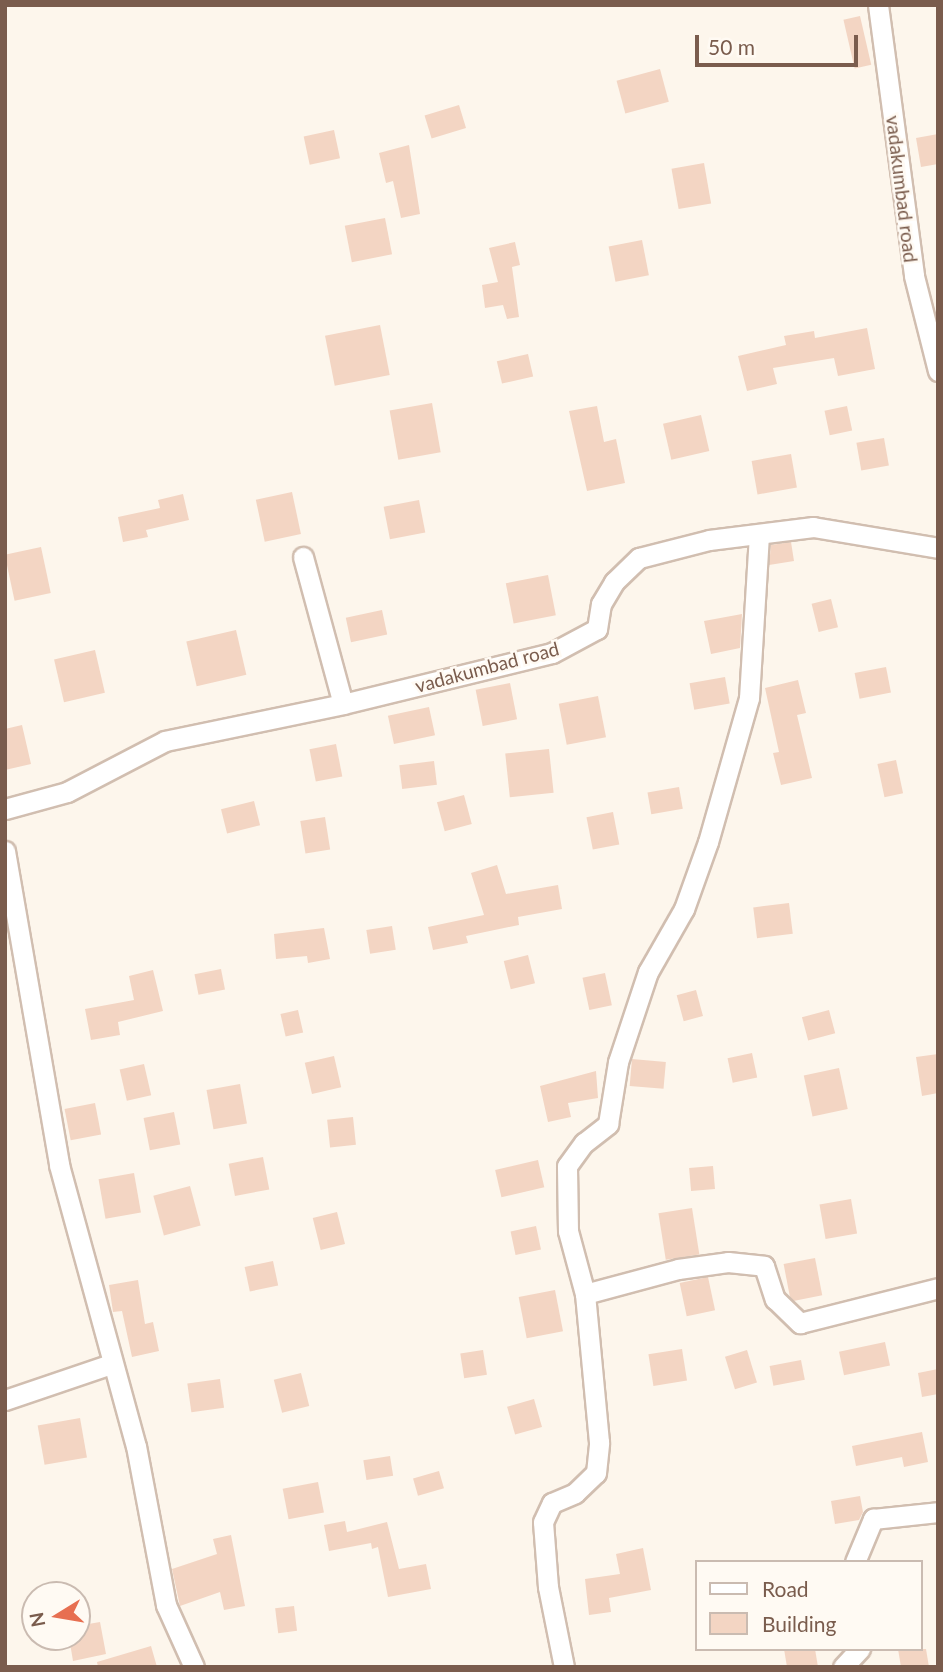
<!DOCTYPE html>
<html>
<head>
<meta charset="utf-8">
<style>
  body { margin:0 }
  #map { position:relative; width:943px; height:1672px; overflow:hidden; background:#fdf6ec; font-family:Lato,sans-serif }
  div>[style] { position:absolute }
  [style*='--x'] { left:calc(var(--x)*1px); top:calc(var(--y)*1px); width:calc(var(--w)*1px); rotate:calc(var(--a)*1deg) }
  .building>* { inset:0; background:#f3d5c3; transform-origin:0 0 }
  .roads { filter:drop-shadow(2px 0 #d1beb0) drop-shadow(-2px 0 #d1beb0) drop-shadow(0 2px #d1beb0) drop-shadow(0 -2px #d1beb0) }
  .street>* { height:19px; margin:-9.5px; padding:0 9.5px; transform-origin:9.5px; border-radius:9.5px; background:#fff }
  span { translate:-50% -50%; white-space:nowrap; text-align:center; line-height:1.15; -webkit-text-stroke:5px #fffaf3; paint-order:stroke }
  .street-label { font-size:19px; color:#7a5c4d }
  .frame { position:absolute; inset:0; border:7px solid #7a5c4d; pointer-events:none }
  .legend { position:absolute; left:695px; top:1560px; width:228px; height:91px; box-sizing:border-box; background:#fffaf3; border:2px solid #cabbb1; margin:0; padding:9px 12px; list-style:none; font-size:21px; color:#7a5c4d }
  .legend li { display:flex; align-items:center; gap:14px; height:35px }
  .legend b { width:35px; border:2px solid #cabbb1 }
  .north { position:absolute; left:21px; top:1581px; width:70px; height:70px; box-sizing:border-box; background:#fffaf3; border:2px solid #cabbb1; border-radius:50%; rotate:259deg; font-size:19px; font-weight:700; line-height:28px; text-align:center; color:#7a5c4d }
  .north::after { content:''; display:block; margin:auto; width:24px; height:32px; background:#e76f51; clip-path:polygon(50% 0,100% 100%,50% 72%,0 100%) }
  .scale { position:absolute; left:695px; top:35px; width:163px; height:32px; box-sizing:border-box; border:4px solid #7a5c4d; border-top:0; padding-left:9px; font-size:21px; line-height:24px; white-space:nowrap; color:#7a5c4d; -webkit-text-stroke:5px #fffaf3; paint-order:stroke }
</style>
</head>
<body>
<div id="map">
  <div class="building">
    <div style="left:860px;top:16px;width:50px;height:17px;rotate:77deg"></div>
    <div style="left:660px;top:69px;width:34px;height:45px;rotate:75deg"></div>
    <div style="left:459px;top:105px;width:24px;height:36px;rotate:73deg"></div>
    <div style="left:334px;top:130px;width:29px;height:31px;rotate:78deg"></div>
    <div style="clip-path:polygon(938px 134px,938px 164px,921px 167px,916px 138px)"></div>
    <div style="clip-path:polygon(409px 145px,420px 214px,401px 218px,393px 181px,386px 183px,379px 153px)"></div>
    <div style="left:704px;top:163px;width:41px;height:33px;rotate:80deg"></div>
    <div style="left:385px;top:218px;width:37px;height:41px;rotate:79deg"></div>
    <div style="left:642px;top:240px;width:36px;height:34px;rotate:79deg"></div>
    <div style="clip-path:polygon(515px 242px,520px 265px,512px 267px,519px 317px,507px 319px,503px 305px,485px 308px,482px 285px,498px 282px,489px 248px)"></div>
    <div style="left:380px;top:325px;width:51px;height:56px;rotate:79deg"></div>
    <div style="clip-path:polygon(867px 328px,875px 369px,838px 376px,834px 358px,773px 368px,777px 384px,747px 391px,738px 356px,786px 345px,784px 336px,814px 331px,815px 338px)"></div>
    <div style="left:528px;top:354px;width:23px;height:32px;rotate:77deg"></div>
    <div style="left:432px;top:403px;width:50px;height:43px;rotate:80deg"></div>
    <div style="clip-path:polygon(597px 406px,604px 442px,616px 439px,625px 483px,587px 491px,569px 411px)"></div>
    <div style="left:847px;top:406px;width:25px;height:23px;rotate:78deg"></div>
    <div style="left:701px;top:415px;width:37px;height:39px;rotate:77deg"></div>
    <div style="left:884px;top:438px;width:28px;height:28px;rotate:80deg"></div>
    <div style="left:791px;top:454px;width:34px;height:40px;rotate:80deg"></div>
    <div style="left:292px;top:492px;width:43px;height:37px;rotate:78deg"></div>
    <div style="clip-path:polygon(183px 494px,189px 520px,146px 530px,148px 537px,123px 542px,118px 517px,160px 508px,158px 500px)"></div>
    <div style="left:419px;top:500px;width:33px;height:36px;rotate:79deg"></div>
    <div style="clip-path:polygon(791px 542px,794px 561px,769px 565px,771px 545px)"></div>
    <div style="left:41px;top:547px;width:47px;height:37px;rotate:78deg"></div>
    <div style="left:548px;top:575px;width:41px;height:43px;rotate:79deg"></div>
    <div style="left:831px;top:599px;width:29px;height:20px;rotate:76deg"></div>
    <div style="left:382px;top:610px;width:25px;height:37px;rotate:78deg"></div>
    <div style="clip-path:polygon(742px 614px,740px 648px,711px 654px,704px 621px)"></div>
    <div style="left:236px;top:630px;width:46px;height:51px;rotate:77deg"></div>
    <div style="left:95px;top:650px;width:44px;height:42px;rotate:77deg"></div>
    <div style="left:886px;top:667px;width:26px;height:32px;rotate:79deg"></div>
    <div style="left:725px;top:677px;width:27px;height:36px;rotate:80deg"></div>
    <div style="clip-path:polygon(798px 680px,806px 713px,797px 715px,812px 778px,781px 785px,773px 753px,779px 752px,765px 688px)"></div>
    <div style="left:510px;top:683px;width:37px;height:35px;rotate:79deg"></div>
    <div style="left:598px;top:696px;width:42px;height:40px;rotate:79deg"></div>
    <div style="left:429px;top:707px;width:29px;height:42px;rotate:78deg"></div>
    <div style="clip-path:polygon(22px 725px,31px 764px,5px 770px,5px 729px)"></div>
    <div style="left:336px;top:744px;width:33px;height:27px;rotate:79deg"></div>
    <div style="left:549px;top:749px;width:44px;height:44px;rotate:84deg"></div>
    <div style="left:896px;top:760px;width:34px;height:19px;rotate:78deg"></div>
    <div style="left:434px;top:761px;width:24px;height:35px;rotate:83deg"></div>
    <div style="left:679px;top:787px;width:22px;height:32px;rotate:80deg"></div>
    <div style="left:464px;top:795px;width:30px;height:28px;rotate:75deg"></div>
    <div style="left:254px;top:801px;width:25px;height:34px;rotate:76deg"></div>
    <div style="left:613px;top:812px;width:33px;height:27px;rotate:79deg"></div>
    <div style="left:325px;top:817px;width:33px;height:25px;rotate:81deg"></div>
    <div style="clip-path:polygon(497px 865px,506px 894px,558px 885px,562px 909px,518px 917px,519px 925px,466px 936px,468px 943px,433px 950px,428px 927px,484px 915px,471px 873px)"></div>
    <div style="left:789px;top:903px;width:31px;height:36px;rotate:83deg"></div>
    <div style="left:392px;top:926px;width:24px;height:26px;rotate:81deg"></div>
    <div style="clip-path:polygon(324px 928px,330px 959px,308px 963px,307px 956px,276px 959px,274px 934px)"></div>
    <div style="left:528px;top:955px;width:29px;height:25px;rotate:76deg"></div>
    <div style="left:221px;top:969px;width:21px;height:27px;rotate:79deg"></div>
    <div style="clip-path:polygon(153px 970px,163px 1011px,118px 1022px,120px 1035px,91px 1040px,85px 1009px,134px 1000px,129px 976px)"></div>
    <div style="left:605px;top:973px;width:33px;height:23px;rotate:78deg"></div>
    <div style="left:696px;top:990px;width:27px;height:20px;rotate:75deg"></div>
    <div style="left:298px;top:1010px;width:23px;height:18px;rotate:77deg"></div>
    <div style="left:829px;top:1010px;width:24px;height:28px;rotate:75deg"></div>
    <div style="left:752px;top:1053px;width:25px;height:25px;rotate:78deg"></div>
    <div style="clip-path:polygon(938px 1054px,938px 1093px,922px 1096px,916px 1057px)"></div>
    <div style="left:334px;top:1056px;width:32px;height:30px;rotate:77deg"></div>
    <div style="left:632px;top:1059px;width:34px;height:27px;rotate:5deg"></div>
    <div style="left:144px;top:1064px;width:32px;height:25px;rotate:77deg"></div>
    <div style="left:839px;top:1068px;width:42px;height:36px;rotate:78deg"></div>
    <div style="clip-path:polygon(596px 1071px,598px 1098px,568px 1103px,571px 1117px,548px 1122px,540px 1086px)"></div>
    <div style="left:240px;top:1084px;width:40px;height:34px;rotate:80deg"></div>
    <div style="left:95px;top:1103px;width:32px;height:31px;rotate:79deg"></div>
    <div style="left:174px;top:1112px;width:33px;height:31px;rotate:79deg"></div>
    <div style="left:353px;top:1117px;width:28px;height:26px;rotate:84deg"></div>
    <div style="left:263px;top:1157px;width:33px;height:35px;rotate:79deg"></div>
    <div style="left:538px;top:1160px;width:28px;height:44px;rotate:77deg"></div>
    <div style="left:713px;top:1166px;width:23px;height:24px;rotate:85deg"></div>
    <div style="left:134px;top:1173px;width:40px;height:36px;rotate:80deg"></div>
    <div style="left:190px;top:1186px;width:41px;height:38px;rotate:75deg"></div>
    <div style="left:851px;top:1199px;width:35px;height:32px;rotate:80deg"></div>
    <div style="left:692px;top:1208px;width:47px;height:34px;rotate:81deg"></div>
    <div style="left:337px;top:1212px;width:33px;height:25px;rotate:76deg"></div>
    <div style="left:536px;top:1226px;width:24px;height:26px;rotate:78deg"></div>
    <div style="left:815px;top:1258px;width:38px;height:32px;rotate:79deg"></div>
    <div style="left:273px;top:1261px;width:25px;height:29px;rotate:78deg"></div>
    <div style="left:708px;top:1277px;width:34px;height:29px;rotate:78deg"></div>
    <div style="clip-path:polygon(138px 1280px,145px 1324px,153px 1322px,159px 1351px,132px 1357px,122px 1311px,113px 1312px,109px 1285px)"></div>
    <div style="left:555px;top:1290px;width:42px;height:37px;rotate:79deg"></div>
    <div style="left:885px;top:1342px;width:24px;height:47px;rotate:78deg"></div>
    <div style="left:682px;top:1349px;width:32px;height:34px;rotate:81deg"></div>
    <div style="left:483px;top:1350px;width:25px;height:23px;rotate:81deg"></div>
    <div style="left:747px;top:1350px;width:34px;height:23px;rotate:73deg"></div>
    <div style="left:801px;top:1360px;width:20px;height:32px;rotate:79deg"></div>
    <div style="clip-path:polygon(938px 1369px,938px 1394px,922px 1397px,918px 1373px)"></div>
    <div style="left:301px;top:1373px;width:34px;height:28px;rotate:76deg"></div>
    <div style="left:220px;top:1379px;width:29px;height:33px;rotate:82deg"></div>
    <div style="left:534px;top:1399px;width:29px;height:28px;rotate:74deg"></div>
    <div style="left:80px;top:1418px;width:40px;height:43px;rotate:80deg"></div>
    <div style="clip-path:polygon(922px 1432px,928px 1462px,904px 1467px,902px 1457px,856px 1466px,852px 1446px)"></div>
    <div style="left:390px;top:1456px;width:20px;height:27px;rotate:81deg"></div>
    <div style="left:439px;top:1471px;width:18px;height:27px;rotate:74deg"></div>
    <div style="left:318px;top:1482px;width:31px;height:36px;rotate:79deg"></div>
    <div style="clip-path:polygon(860px 1496px,863px 1512px,859px 1520px,835px 1524px,831px 1501px)"></div>
    <div style="clip-path:polygon(345px 1521px,347px 1532px,387px 1522px,399px 1569px,426px 1564px,431px 1589px,388px 1597px,378px 1547px,372px 1549px,371px 1543px,329px 1551px,324px 1525px)"></div>
    <div style="clip-path:polygon(231px 1535px,245px 1606px,224px 1610px,220px 1592px,180px 1606px,172px 1569px,217px 1554px,213px 1539px)"></div>
    <div style="clip-path:polygon(643px 1548px,651px 1590px,609px 1598px,611px 1612px,589px 1615px,585px 1579px,620px 1574px,616px 1554px)"></div>
    <div style="left:294px;top:1606px;width:25px;height:19px;rotate:83deg"></div>
    <div style="clip-path:polygon(100px 1622px,106px 1654px,73px 1661px,69px 1637px,77px 1637px,77px 1626px)"></div>
    <div style="clip-path:polygon(151px 1646px,157px 1667px,98px 1667px,97px 1662px)"></div>
    <div style="clip-path:polygon(784px 1649px,815px 1649px,818px 1667px,787px 1667px)"></div>
    <div style="clip-path:polygon(898px 1649px,926px 1649px,929px 1667px,901px 1667px)"></div>
  </div>
  <div class="roads">
    <div class="street">
      <div style="--x:878;--y:5;--w:273;--a:82.4"></div>
      <div style="--x:914;--y:276;--w:98;--a:75.8"></div>
      <div style="--x:303;--y:557;--w:152;--a:74.8"></div>
      <div style="--x:5;--y:809;--w:64;--a:-15.3"></div>
      <div style="--x:67;--y:792;--w:110;--a:-27.5"></div>
      <div style="--x:165;--y:741;--w:182;--a:-11.7"></div>
      <div style="--x:343;--y:704;--w:215;--a:-13.7"></div>
      <div style="--x:552;--y:653;--w:51;--a:-28.1"></div>
      <div style="--x:597;--y:629;--w:25;--a:-81"></div>
      <div style="--x:601;--y:604;--w:26;--a:-59"></div>
      <div style="--x:614;--y:582;--w:35;--a:-44"></div>
      <div style="--x:639;--y:558;--w:72;--a:-14.4"></div>
      <div style="--x:709;--y:540;--w:105;--a:-7.1"></div>
      <div style="--x:813;--y:527;--w:127;--a:9.5"></div>
      <div style="--x:5;--y:851;--w:319;--a:80.2"></div>
      <div style="--x:59;--y:1165;--w:291;--a:74.7"></div>
      <div style="--x:136;--y:1446;--w:162;--a:79.3"></div>
      <div style="--x:166;--y:1605;--w:68;--a:65.7"></div>
      <div style="--x:585;--y:1294;--w:96;--a:-15"></div>
      <div style="--x:678;--y:1269;--w:50;--a:-8"></div>
      <div style="--x:728;--y:1262;--w:36;--a:6"></div>
      <div style="--x:764;--y:1266;--w:35;--a:72"></div>
      <div style="--x:775;--y:1299;--w:35;--a:44"></div>
      <div style="--x:800;--y:1323;--w:142;--a:-14.2"></div>
      <div style="--x:5;--y:1400;--w:112;--a:-18.8"></div>
      <div style="--x:855;--y:1562;--w:47;--a:-67.3"></div>
      <div style="--x:873;--y:1519;--w:65;--a:-6.1"></div>
      <div style="--x:564;--y:1667;--w:82;--a:-101.3"></div>
      <div style="--x:548;--y:1587;--w:65;--a:-94.4"></div>
      <div style="--x:543;--y:1522;--w:21;--a:-65"></div>
      <div style="--x:552;--y:1503;--w:25;--a:-23"></div>
      <div style="--x:575;--y:1493;--w:29;--a:-44"></div>
      <div style="--x:596;--y:1473;--w:31;--a:-84"></div>
      <div style="--x:599;--y:1442;--w:149;--a:-95.4"></div>
      <div style="--x:585;--y:1294;--w:65;--a:-105.1"></div>
      <div style="--x:568;--y:1231;--w:65;--a:-90.9"></div>
      <div style="--x:567;--y:1166;--w:29;--a:-54"></div>
      <div style="--x:584;--y:1143;--w:31;--a:-38"></div>
      <div style="--x:608;--y:1124;--w:63;--a:-80.8"></div>
      <div style="--x:618;--y:1062;--w:95;--a:-71.6"></div>
      <div style="--x:648;--y:972;--w:73;--a:-60.3"></div>
      <div style="--x:684;--y:909;--w:71;--a:-70.3"></div>
      <div style="--x:708;--y:842;--w:150;--a:-74.1"></div>
      <div style="--x:749;--y:698;--w:164;--a:-86.5"></div>
      <div style="--x:843;--y:1667;--w:25;--a:-47"></div>
    </div>
  </div>
  <div class="street-label">
    <span style="left:902px;top:189px;rotate:83deg">vadakumbad road</span>
    <span style="left:487px;top:667px;rotate:-15deg">vadakumbad road</span>
  </div>
  <div class="frame"></div>
  <ul class="legend">
  <li><b style="height:9px;background:#fff"></b>Road</li>
  <li><b style="height:19px;background:#f3d5c3"></b>Building</li>
  </ul>
  <div class="north">N</div>
  <div class="scale">50 m</div>
</div>
</body>
</html>
